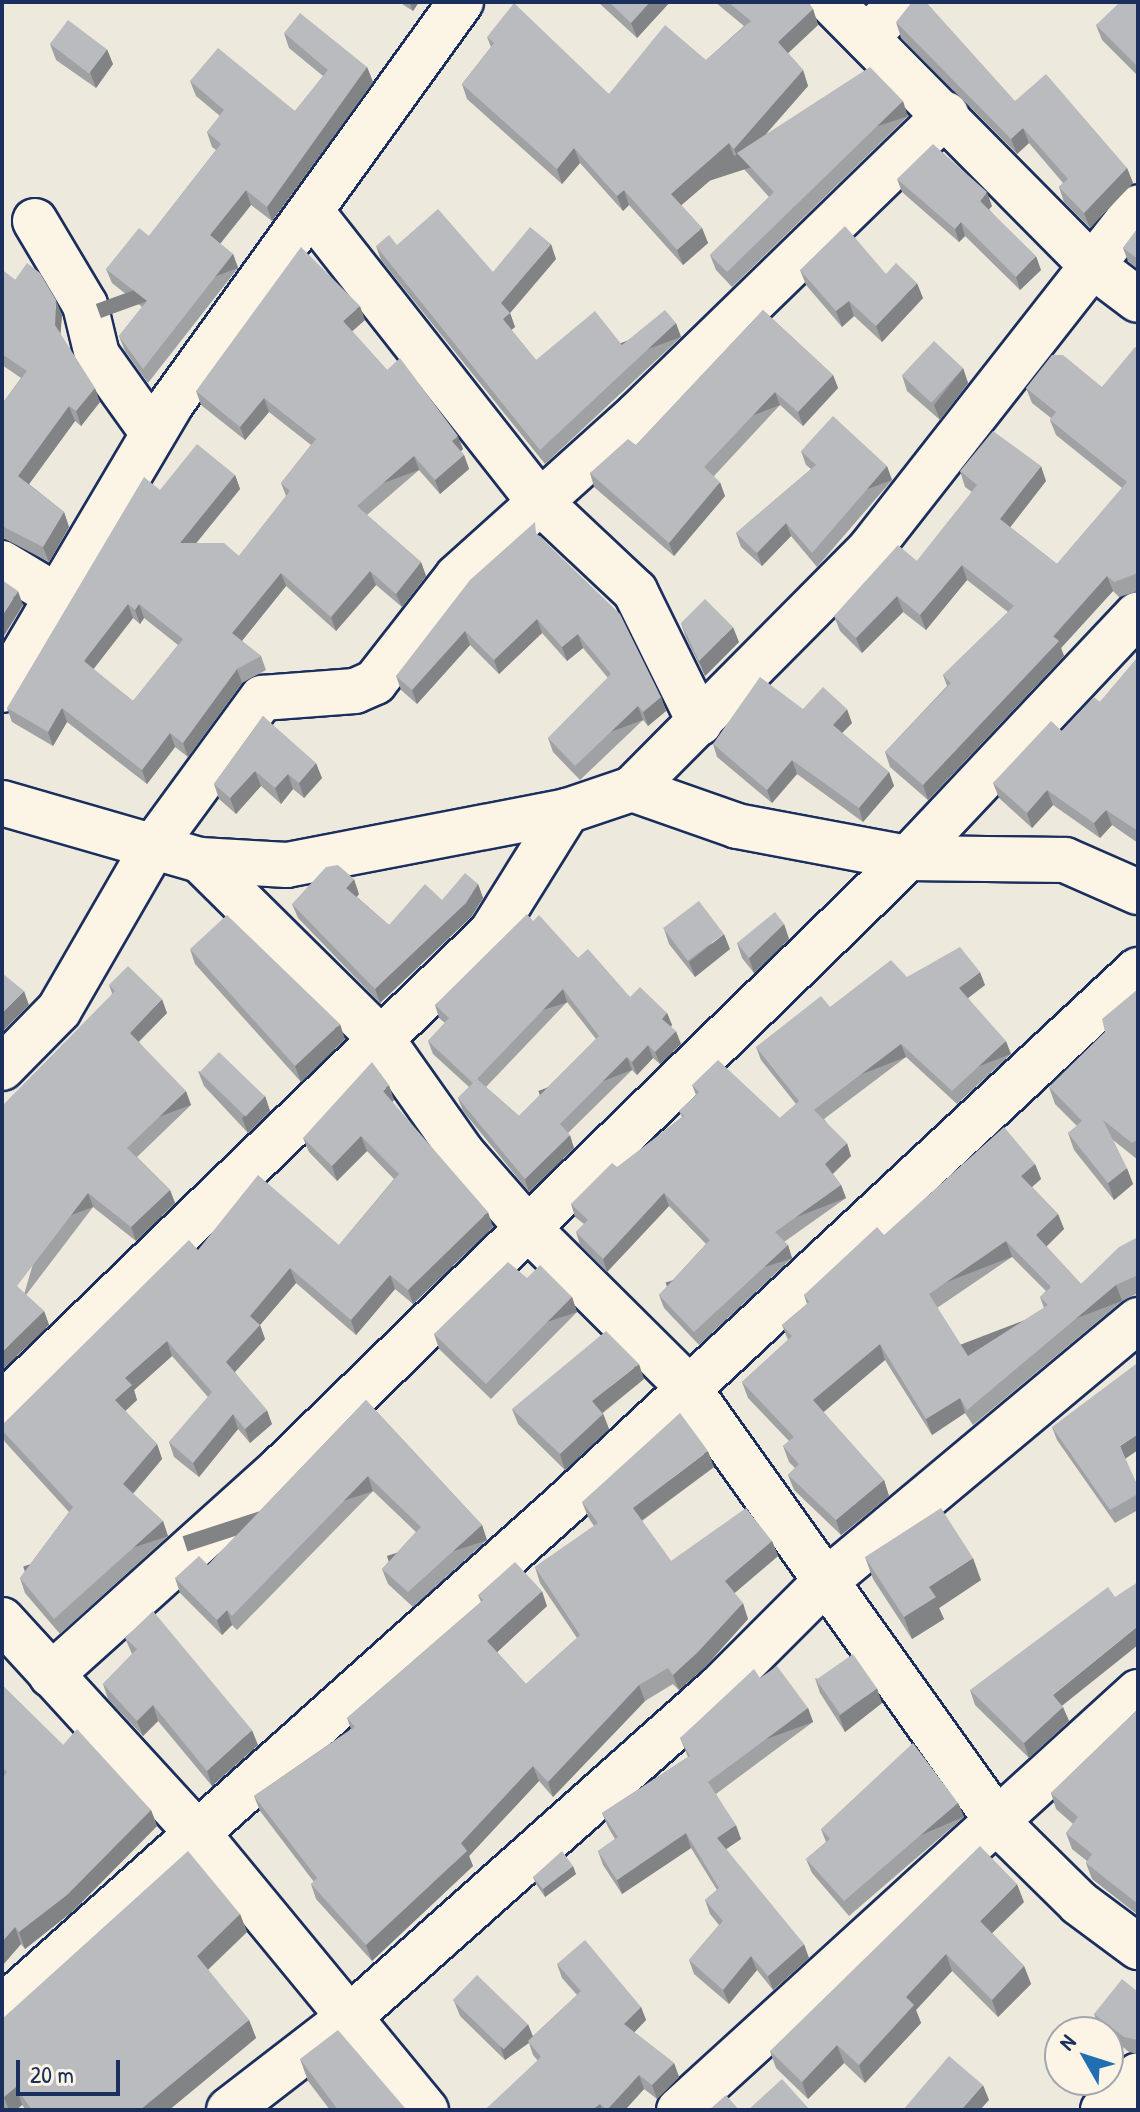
<!DOCTYPE html>
<html>
<head>
<meta charset="utf-8">
<style>
  body { margin:0 }
  #map { position:relative; width:1140px; height:2112px; overflow:hidden; background:#eee9dd; font-family:"Patrick Hand",sans-serif }
  div>[style] { position:absolute }
  [style*='--x'] { left:calc(var(--x)*1px); top:calc(var(--y)*1px); width:calc(var(--w)*1px); rotate:calc(var(--a)*1deg) }
  .roads { filter:drop-shadow(2px 0 #1b2f5e) drop-shadow(-2px 0 #1b2f5e) drop-shadow(0 2px #1b2f5e) drop-shadow(0 -2px #1b2f5e) }
  .minor>* { height:44px; margin:-22px; padding:0 22px; transform-origin:22px; border-radius:22px; background:#fcf5e5 }
  .wall>* { inset:0; background:#a0a1a3 }
  .shaded-wall>* { inset:0; background:#828385; transform-origin:0 0 }
  .building>* { inset:0; background:#babbbe; transform-origin:0 0 }
  span { translate:-50% -50%; white-space:nowrap; text-align:center; line-height:1.15; -webkit-text-stroke:7px #fcf5e5; paint-order:stroke }
  .frame { position:absolute; inset:0; border:4px solid #1b2f5e; pointer-events:none }
  .north { position:absolute; left:1044px; top:2016px; width:80px; height:80px; box-sizing:border-box; background:#fcf5e5; border:2px solid #a2a6af; border-radius:50%; rotate:309deg; font-size:22px; font-weight:700; line-height:32px; text-align:center; color:#1b2f5e }
  .north::after { content:''; display:block; margin:auto; width:28px; height:36px; background:#1f6fb2; clip-path:polygon(50% 0,100% 100%,50% 72%,0 100%) }
  .scale { position:absolute; left:16px; top:2060px; width:104px; height:36px; box-sizing:border-box; border:4px solid #1b2f5e; border-top:0; padding-left:10px; font-size:24px; line-height:28px; white-space:nowrap; color:#1b2f5e; -webkit-text-stroke:6px #fcf5e5; paint-order:stroke }
</style>
</head>
<body>
<div id="map">
  <div class="roads">
    <div class="minor">
      <div style="--x:831;--y:2;--w:367;--a:45.3"></div>
      <div style="--x:1089;--y:263;--w:61;--a:37.1"></div>
      <div style="--x:867;--y:38;--w:49;--a:-47.5"></div>
      <div style="--x:313;--y:214;--w:365;--a:51.8"></div>
      <div style="--x:539;--y:501;--w:132;--a:43.2"></div>
      <div style="--x:635;--y:591;--w:147;--a:63.8"></div>
      <div style="--x:35;--y:221;--w:98;--a:59.2"></div>
      <div style="--x:85;--y:305;--w:51;--a:76.5"></div>
      <div style="--x:97;--y:355;--w:95;--a:54.5"></div>
      <div style="--x:2;--y:563;--w:62;--a:31.1"></div>
      <div style="--x:2;--y:690;--w:332;--a:-59.4"></div>
      <div style="--x:171;--y:404;--w:496;--a:-54.2"></div>
      <div style="--x:632;--y:789;--w:111;--a:19.4"></div>
      <div style="--x:737;--y:826;--w:174;--a:10.6"></div>
      <div style="--x:908;--y:858;--w:157;--a:0.7"></div>
      <div style="--x:1065;--y:860;--w:80;--a:23.7"></div>
      <div style="--x:2;--y:803;--w:206;--a:16.1"></div>
      <div style="--x:200;--y:860;--w:87;--a:3.3"></div>
      <div style="--x:287;--y:865;--w:285;--a:-10.9"></div>
      <div style="--x:567;--y:811;--w:69;--a:-18.7"></div>
      <div style="--x:632;--y:789;--w:338;--a:-45.2"></div>
      <div style="--x:870;--y:549;--w:434;--a:-51.9"></div>
      <div style="--x:200;--y:860;--w:257;--a:44.7"></div>
      <div style="--x:383;--y:1041;--w:138;--a:54.7"></div>
      <div style="--x:463;--y:1154;--w:97;--a:48.8"></div>
      <div style="--x:527;--y:1227;--w:224;--a:44.8"></div>
      <div style="--x:686;--y:1385;--w:541;--a:54.49"></div>
      <div style="--x:1000;--y:1825;--w:111;--a:44.6"></div>
      <div style="--x:1079;--y:1903;--w:74;--a:36.7"></div>
      <div style="--x:2;--y:1068;--w:81;--a:-45.5"></div>
      <div style="--x:59;--y:1010;--w:192;--a:-60"></div>
      <div style="--x:155;--y:844;--w:181;--a:-53.8"></div>
      <div style="--x:262;--y:698;--w:93;--a:-4.3"></div>
      <div style="--x:355;--y:691;--w:22;--a:-24"></div>
      <div style="--x:375;--y:682;--w:133;--a:-52"></div>
      <div style="--x:457;--y:577;--w:244;--a:-42"></div>
      <div style="--x:638;--y:414;--w:430;--a:-44.2"></div>
      <div style="--x:2;--y:1405;--w:680;--a:-43.99"></div>
      <div style="--x:491;--y:933;--w:144;--a:-58.1"></div>
      <div style="--x:2;--y:1620;--w:292;--a:47.5"></div>
      <div style="--x:199;--y:1835;--w:357;--a:50.5"></div>
      <div style="--x:51;--y:1675;--w:309;--a:-42"></div>
      <div style="--x:281;--y:1468;--w:875;--a:-44.21"></div>
      <div style="--x:908;--y:858;--w:335;--a:-46.7"></div>
      <div style="--x:2;--y:2008;--w:757;--a:-41.84"></div>
      <div style="--x:566;--y:1503;--w:782;--a:-42.98"></div>
      <div style="--x:229;--y:2110;--w:157;--a:-37.7"></div>
      <div style="--x:353;--y:2014;--w:493;--a:-41.7"></div>
      <div style="--x:721;--y:1686;--w:148;--a:-45"></div>
      <div style="--x:826;--y:1581;--w:407;--a:-39.9"></div>
      <div style="--x:679;--y:2110;--w:621;--a:-42.32"></div>
      <div style="--x:1103;--y:2110;--w:49;--a:-45"></div>
    </div>
  </div>
  <div class="wall">
    <div style="clip-path:polygon(399px 2px,419px 2px,413px 11px)"></div>
    <div style="clip-path:polygon(598px 2px,670px 2px,637px 38px)"></div>
    <div style="clip-path:polygon(715px 2px,808px 2px,813px 9px,818px 25px,788px 53px,803px 70px,808px 86px,766px 134px,908px 116px,732px 287px,716px 270px,710px 255px,769px 197px,743px 168px,741px 163px,740px 164px,735px 159px,681px 205px,702px 228px,708px 243px,683px 265px,629px 205px,623px 211px,580px 163px,562px 184px,467px 99px,462px 84px,491px 47px,487px 37px,609px 94px,706px 60px,744px 26px)"></div>
    <div style="clip-path:polygon(1138px 2px,1138px 76px,1102px 40px,1096px 25px)"></div>
    <div style="clip-path:polygon(896px 22px,1015px 101px,1127px 168px,1133px 183px,1090px 228px,1064px 202px,1059px 187px,1063px 183px,1029px 143px,1017px 154px,901px 38px)"></div>
    <div style="clip-path:polygon(284px 33px,367px 67px,373px 82px,272px 221px,251px 205px,220px 244px,233px 254px,238px 268px,148px 383px,125px 351px,119px 336px,142px 307px,112px 283px,106px 269px,149px 236px,216px 150px,212px 147px,207px 132px,220px 116px,196px 96px,190px 81px,295px 111px,323px 76px,289px 48px)"></div>
    <div style="clip-path:polygon(50px 44px,113px 64px,96px 88px,56px 60px)"></div>
    <div style="clip-path:polygon(897px 179px,992px 206px,989px 209px,1041px 270px,1020px 290px,965px 236px,959px 242px,902px 192px)"></div>
    <div style="clip-path:polygon(1138px 228px,1138px 269px,1128px 261px,1123px 248px)"></div>
    <div style="clip-path:polygon(397px 245px,493px 272px,556px 259px,510px 313px,515px 327px,511px 330px,536px 360px,622px 345px,681px 337px,545px 464px,381px 260px,376px 246px)"></div>
    <div style="clip-path:polygon(2px 270px,62px 315px,60px 334px,100px 402px,81px 426px,75px 421px,29px 484px,64px 512px,69px 527px,49px 562px,3px 538px,2px 539px,2px 404px,21px 378px,2px 365px)"></div>
    <div style="clip-path:polygon(800px 270px,886px 274px,923px 298px,882px 342px,854px 316px,842px 327px,806px 285px)"></div>
    <div style="clip-path:polygon(763px 310px,833px 375px,838px 388px,803px 426px,780px 405px,714px 476px,725px 496px,674px 556px,594px 487px,590px 473px,636px 445px)"></div>
    <div style="clip-path:polygon(evenodd,365px 320px,352px 331px,387px 370px,463px 449px,461px 451px,464px 455px,469px 469px,440px 494px,419px 470px,367px 515px,421px 562px,426px 576px,402px 607px,376px 585px,336px 631px,286px 586px,242px 641px,261px 656px,266px 670px,242px 683px,188px 757px,175px 747px,147px 784px,67px 722px,53px 746px,12px 722px,7px 708px,160px 490px,235px 475px,240px 489px,196px 543px,239px 556px,286px 496px,281px 483px,311px 445px,269px 412px,245px 440px,201px 405px,196px 391px,365px 320px,133px 618px,140px 624px,144px 618px,178px 645px,133px 701px,93px 669px,133px 618px)"></div>
    <div style="clip-path:polygon(1138px 349px,1138px 591px,1119px 597px,1113px 591px,1061px 648px,1064px 656px,928px 800px,890px 767px,885px 752px,947px 686px,943px 675px,1008px 612px,967px 580px,926px 630px,903px 612px,862px 653px,840px 631px,834px 616px,917px 561px,972px 492px,965px 487px,960px 471px,1046px 481px,1010px 527px,1057px 564px,1122px 488px,1056px 435px,1050px 420px,1051px 418px,1032px 403px,1026px 388px,1102px 387px)"></div>
    <div style="clip-path:polygon(963px 368px,968px 383px,940px 420px,907px 391px,902px 375px)"></div>
    <div style="clip-path:polygon(801px 451px,892px 480px,817px 567px,791px 536px,762px 566px,741px 547px,736px 533px,811px 469px,806px 465px)"></div>
    <div style="clip-path:polygon(540px 536px,661px 697px,666px 711px,648px 726px,643px 720px,580px 780px,553px 752px,548px 738px,608px 678px,583px 648px,567px 661px,542px 633px,499px 674px,470px 645px,417px 704px,401px 690px,396px 676px)"></div>
    <div style="clip-path:polygon(681px 623px,739px 642px,705px 676px,686px 638px)"></div>
    <div style="clip-path:polygon(1138px 657px,1138px 843px,1112px 825px,1100px 838px,1053px 805px,1032px 828px,999px 798px,993px 783px,1100px 702px)"></div>
    <div style="clip-path:polygon(803px 709px,852px 723px,842px 733px,889px 772px,894px 786px,863px 822px,797px 774px,772px 803px,717px 757px,713px 744px)"></div>
    <div style="clip-path:polygon(263px 716px,322px 778px,304px 798px,293px 789px,281px 804px,261px 786px,236px 814px,219px 799px,214px 784px)"></div>
    <div style="clip-path:polygon(478px 884px,483px 898px,471px 917px,380px 1003px,298px 918px,292px 904px,359px 894px,357px 897px,389px 925px)"></div>
    <div style="clip-path:polygon(evenodd,533px 921px,578px 958px,630px 997px,667px 1013px,672px 1025px,671px 1026px,681px 1044px,660px 1064px,653px 1058px,637px 1075px,632px 1070px,568px 1133px,574px 1148px,529px 1192px,463px 1111px,458px 1098px,469px 1087px,433px 1054px,428px 1041px,445px 1023px,439px 1018px,435px 1005px,533px 921px,567px 1002px,596px 1039px,519px 1116px,486px 1087px,567px 1002px)"></div>
    <div style="clip-path:polygon(784px 924px,789px 939px,754px 973px,742px 958px,737px 943px)"></div>
    <div style="clip-path:polygon(664px 929px,730px 949px,695px 977px,669px 944px)"></div>
    <div style="clip-path:polygon(190px 949px,345px 1039px,301px 1082px,195px 964px)"></div>
    <div style="clip-path:polygon(907px 977px,985px 985px,968px 998px,1011px 1054px,957px 1104px,906px 1057px,824px 1119px,851px 1156px,833px 1174px,841px 1185px,846px 1198px,784px 1242px,788px 1245px,792px 1258px,699px 1345px,664px 1308px,659px 1295px,706px 1244px,669px 1206px,607px 1272px,580px 1245px,576px 1232px,584px 1224px,575px 1217px,571px 1204px,682px 1117px,679px 1111px,696px 1095px,692px 1085px,780px 1118px,796px 1104px,761px 1060px,756px 1047px,830px 1007px)"></div>
    <div style="clip-path:polygon(109px 985px,167px 1013px,139px 1042px,191px 1105px,137px 1157px,170px 1190px,175px 1203px,136px 1241px,93px 1207px,26px 1295px,44px 1311px,49px 1325px,2px 1370px,112px 993px)"></div>
    <div style="clip-path:polygon(1138px 989px,1138px 1160px,1113px 1140px,1133px 1184px,1114px 1200px,1074px 1150px,1068px 1133px,1077px 1126px,1055px 1104px,1049px 1087px,1105px 1032px)"></div>
    <div style="clip-path:polygon(198px 1071px,265px 1096px,270px 1111px,248px 1133px,204px 1086px)"></div>
    <div style="clip-path:polygon(394px 1100px,392px 1102px,493px 1227px,413px 1304px,395px 1289px,356px 1335px,296px 1283px,260px 1325px,265px 1339px,235px 1372px,272px 1424px,250px 1443px,238px 1429px,199px 1477px,174px 1457px,169px 1442px,208px 1397px,172px 1356px,134px 1390px,137px 1400px,125px 1411px,157px 1444px,162px 1459px,133px 1494px,163px 1521px,168px 1536px,60px 1634px,25px 1593px,20px 1578px,69px 1512px,5px 1442px,2px 1435px,2px 1425px,198px 1250px,339px 1245px,394px 1179px,367px 1151px,337px 1181px,309px 1152px,303px 1138px)"></div>
    <div style="clip-path:polygon(evenodd,1035px 1164px,1041px 1179px,1032px 1187px,1058px 1214px,1064px 1229px,1046px 1246px,1081px 1284px,1138px 1237px,1138px 1293px,1122px 1301px,973px 1425px,965px 1413px,932px 1435px,885px 1360px,823px 1412px,884px 1480px,889px 1496px,841px 1535px,794px 1490px,788px 1475px,795px 1468px,789px 1462px,783px 1446px,789px 1441px,748px 1398px,742px 1382px,788px 1340px,782px 1325px,807px 1304px,804px 1295px,884px 1235px,1035px 1164px,1012px 1257px,1046px 1291px,1040px 1297px,1044px 1308px,968px 1356px,937px 1308px,1012px 1257px)"></div>
    <div style="clip-path:polygon(527px 1278px,572px 1297px,577px 1312px,491px 1399px,439px 1349px,434px 1334px)"></div>
    <div style="clip-path:polygon(644px 1379px,603px 1413px,609px 1429px,565px 1470px,518px 1424px,512px 1409px)"></div>
    <div style="clip-path:polygon(366px 1400px,482px 1525px,487px 1540px,413px 1607px,388px 1584px,382px 1569px,416px 1532px,373px 1491px,237px 1630px,232px 1625px,222px 1635px,180px 1593px,175px 1578px,208px 1565px)"></div>
    <div style="clip-path:polygon(1052px 1427px,1125px 1459px,1138px 1487px,1138px 1510px,1115px 1523px,1057px 1440px)"></div>
    <div style="clip-path:polygon(714px 1467px,642px 1521px,671px 1561px,772px 1541px,778px 1556px,734px 1593px,748px 1619px,704px 1668px,679px 1690px,673px 1684px,645px 1701px,553px 1797px,539px 1781px,469px 1856px,473px 1866px,372px 1961px,316px 1899px,311px 1884px,314px 1882px,260px 1811px,254px 1796px,351px 1729px,347px 1718px,481px 1602px,478px 1595px,547px 1606px,497px 1652px,526px 1684px,577px 1638px,540px 1583px,535px 1567px,594px 1526px,588px 1517px,582px 1502px)"></div>
    <div style="clip-path:polygon(865px 1557px,981px 1580px,939px 1608px,944px 1619px,912px 1639px,873px 1579px)"></div>
    <div style="clip-path:polygon(125px 1638px,258px 1745px,212px 1786px,158px 1721px,143px 1736px,108px 1699px,103px 1684px,132px 1654px)"></div>
    <div style="clip-path:polygon(760px 1678px,808px 1708px,813px 1722px,716px 1794px,741px 1839px,726px 1849px,809px 1958px,773px 1990px,757px 1970px,729px 2004px,694px 1974px,689px 1960px,719px 1925px,710px 1914px,705px 1900px,717px 1890px,691px 1848px,622px 1894px,603px 1865px,598px 1851px,615px 1839px,608px 1827px,602px 1813px,688px 1757px,680px 1738px)"></div>
    <div style="clip-path:polygon(815px 1678px,882px 1703px,845px 1732px,820px 1693px)"></div>
    <div style="clip-path:polygon(2px 1685px,63px 1745px,151px 1810px,157px 1826px,73px 1911px,25px 1949px,21px 1944px,2px 1966px)"></div>
    <div style="clip-path:polygon(970px 1690px,1062px 1706px,1069px 1721px,1029px 1758px,975px 1705px)"></div>
    <div style="clip-path:polygon(1138px 1709px,1138px 1915px,1092px 1879px,1086px 1863px,1087px 1861px,1072px 1849px,1066px 1833px,1073px 1824px,1056px 1809px,1051px 1793px)"></div>
    <div style="clip-path:polygon(958px 1803px,964px 1817px,849px 1916px,812px 1873px,806px 1859px,826px 1842px,821px 1829px)"></div>
    <div style="clip-path:polygon(576px 1874px,545px 1897px,536px 1884px,533px 1877px)"></div>
    <div style="clip-path:polygon(1024px 1902px,992px 1933px,1024px 1966px,1031px 1984px,998px 2017px,952px 1971px,916px 2010px,921px 2023px,865px 2083px,844px 2063px,808px 2099px,776px 2068px,770px 2051px)"></div>
    <div style="clip-path:polygon(240px 1914px,247px 1932px,208px 1970px,249px 2020px,256px 2038px,169px 2110px,26px 2110px,22px 2105px,16px 2110px,6px 2110px,2px 2106px,2px 2019px)"></div>
    <div style="clip-path:polygon(557px 1964px,641px 2007px,646px 2020px,634px 2032px,674px 2063px,679px 2077px,657px 2099px,644px 2089px,625px 2110px,485px 2110px,538px 2061px,533px 2055px,529px 2043px,505px 2060px,460px 2016px,454px 2001px,533px 2036px,577px 1995px,562px 1978px)"></div>
    <div style="clip-path:polygon(1138px 1992px,1138px 2054px,1129px 2052px,1108px 2035px,1108px 2032px,1104px 2032px,1100px 2029px,1094px 2014px)"></div>
    <div style="clip-path:polygon(300px 2059px,405px 2110px,330px 2110px,308px 2081px)"></div>
  </div>
  <div class="shaded-wall">
    <div style="clip-path:polygon(411px 2px,419px 2px,413px 11px,410px 4px)"></div>
    <div style="clip-path:polygon(650px 2px,670px 2px,637px 38px,631px 23px)"></div>
    <div style="clip-path:polygon(813px 9px,818px 25px,784px 57px,778px 42px)"></div>
    <div style="clip-path:polygon(107px 49px,113px 64px,96px 88px,90px 72px)"></div>
    <div style="clip-path:polygon(367px 67px,373px 82px,272px 221px,267px 207px)"></div>
    <div style="clip-path:polygon(803px 70px,808px 86px,744px 159px,737px 153px,741px 163px,740px 164px,734px 149px)"></div>
    <div style="left:903px;top:101px;width:16px;height:245px;rotate:72deg"></div>
    <div style="clip-path:polygon(1023px 128px,1029px 143px,1017px 154px,1011px 139px)"></div>
    <div style="clip-path:polygon(729px 143px,735px 159px,677px 209px,671px 194px)"></div>
    <div style="clip-path:polygon(574px 148px,580px 163px,562px 184px,557px 169px)"></div>
    <div style="clip-path:polygon(1127px 168px,1133px 183px,1090px 228px,1084px 213px)"></div>
    <div style="clip-path:polygon(246px 190px,251px 205px,215px 250px,210px 235px)"></div>
    <div style="clip-path:polygon(624px 190px,629px 205px,623px 211px,617px 196px)"></div>
    <div style="clip-path:polygon(987px 192px,992px 206px,985px 214px,980px 201px)"></div>
    <div style="clip-path:polygon(961px 222px,965px 236px,959px 242px,955px 229px)"></div>
    <div style="clip-path:polygon(702px 228px,708px 243px,683px 265px,677px 250px)"></div>
    <div style="clip-path:polygon(551px 244px,556px 259px,510px 313px,515px 327px,508px 333px,503px 319px,501px 303px)"></div>
    <div style="left:233px;top:254px;width:15px;height:146px;rotate:70deg"></div>
    <div style="clip-path:polygon(1036px 256px,1041px 270px,1020px 290px,1016px 277px)"></div>
    <div style="clip-path:polygon(917px 283px,923px 298px,882px 342px,876px 326px)"></div>
    <div style="clip-path:polygon(56px 300px,62px 315px,60px 340px,55px 325px)"></div>
    <div style="clip-path:polygon(849px 301px,854px 316px,842px 327px,836px 311px)"></div>
    <div style="clip-path:polygon(360px 306px,365px 320px,348px 335px,343px 321px)"></div>
    <div style="left:676px;top:323px;width:15px;height:186px;rotate:70deg"></div>
    <div style="clip-path:polygon(963px 368px,968px 383px,940px 420px,934px 405px)"></div>
    <div style="clip-path:polygon(833px 375px,838px 388px,803px 426px,798px 412px)"></div>
    <div style="clip-path:polygon(95px 388px,100px 402px,81px 426px,76px 411px)"></div>
    <div style="left:775px;top:392px;width:14px;height:103px;rotate:69deg"></div>
    <div style="clip-path:polygon(264px 398px,269px 412px,245px 440px,240px 427px)"></div>
    <div style="clip-path:polygon(69px 406px,75px 421px,24px 491px,18px 476px)"></div>
    <div style="clip-path:polygon(458px 436px,463px 449px,457px 455px,452px 441px)"></div>
    <div style="clip-path:polygon(464px 455px,469px 469px,440px 494px,435px 480px)"></div>
    <div style="left:414px;top:456px;width:15px;height:76px;rotate:70deg"></div>
    <div style="left:887px;top:466px;width:15px;height:115px;rotate:70deg"></div>
    <div style="clip-path:polygon(1041px 466px,1046px 481px,1005px 534px,1000px 519px)"></div>
    <div style="clip-path:polygon(235px 475px,240px 489px,185px 557px,180px 543px)"></div>
    <div style="clip-path:polygon(720px 482px,725px 496px,674px 556px,669px 543px)"></div>
    <div style="clip-path:polygon(64px 512px,69px 527px,49px 562px,43px 547px)"></div>
    <div style="clip-path:polygon(786px 523px,791px 536px,762px 566px,757px 553px)"></div>
    <div style="clip-path:polygon(421px 562px,426px 576px,402px 607px,396px 594px)"></div>
    <div style="clip-path:polygon(962px 565px,967px 580px,926px 630px,920px 615px)"></div>
    <div style="clip-path:polygon(370px 571px,376px 585px,336px 631px,331px 617px)"></div>
    <div style="clip-path:polygon(281px 573px,286px 586px,237px 647px,232px 633px)"></div>
    <div style="clip-path:polygon(1107px 576px,1113px 591px,1061px 648px,1064px 656px,928px 800px,923px 785px)"></div>
    <div style="clip-path:polygon(18px 591px,23px 605px,2px 639px,2px 616px)"></div>
    <div style="clip-path:polygon(897px 596px,903px 612px,862px 653px,856px 638px)"></div>
    <div style="clip-path:polygon(128px 604px,133px 618px,89px 675px,84px 661px)"></div>
    <div style="clip-path:polygon(139px 604px,144px 618px,140px 624px,135px 610px)"></div>
    <div style="clip-path:polygon(537px 619px,542px 633px,499px 674px,494px 660px)"></div>
    <div style="clip-path:polygon(733px 627px,739px 642px,705px 676px,699px 661px)"></div>
    <div style="clip-path:polygon(465px 631px,470px 645px,417px 704px,412px 690px)"></div>
    <div style="clip-path:polygon(578px 634px,583px 648px,567px 661px,562px 647px)"></div>
    <div style="clip-path:polygon(237px 669px,242px 683px,188px 757px,183px 743px)"></div>
    <div style="clip-path:polygon(661px 697px,666px 711px,648px 726px,643px 712px)"></div>
    <div style="left:638px;top:706px;width:15px;height:87px;rotate:70deg"></div>
    <div style="clip-path:polygon(62px 708px,67px 722px,53px 746px,48px 732px)"></div>
    <div style="clip-path:polygon(847px 709px,852px 723px,837px 738px,833px 725px)"></div>
    <div style="clip-path:polygon(170px 733px,175px 747px,147px 784px,142px 770px)"></div>
    <div style="clip-path:polygon(792px 760px,797px 774px,772px 803px,767px 790px)"></div>
    <div style="clip-path:polygon(316px 763px,322px 778px,304px 798px,299px 783px)"></div>
    <div style="clip-path:polygon(255px 771px,261px 786px,236px 814px,230px 798px)"></div>
    <div style="clip-path:polygon(889px 772px,894px 786px,863px 822px,859px 808px)"></div>
    <div style="clip-path:polygon(288px 774px,293px 789px,281px 804px,275px 788px)"></div>
    <div style="clip-path:polygon(1047px 790px,1053px 805px,1032px 828px,1027px 813px)"></div>
    <div style="clip-path:polygon(1106px 810px,1112px 825px,1100px 838px,1094px 823px)"></div>
    <div style="clip-path:polygon(354px 879px,359px 894px,351px 902px,346px 888px)"></div>
    <div style="clip-path:polygon(478px 884px,483px 898px,471px 917px,380px 1003px,375px 989px)"></div>
    <div style="clip-path:polygon(784px 924px,789px 939px,754px 973px,749px 958px)"></div>
    <div style="clip-path:polygon(724px 934px,730px 949px,695px 977px,689px 962px)"></div>
    <div style="clip-path:polygon(980px 972px,985px 985px,964px 1001px,959px 988px)"></div>
    <div style="left:563px;top:989px;width:14px;height:124px;rotate:73deg"></div>
    <div style="clip-path:polygon(24px 991px,29px 1005px,2px 1032px,2px 1013px)"></div>
    <div style="clip-path:polygon(162px 999px,167px 1013px,134px 1046px,130px 1033px)"></div>
    <div style="clip-path:polygon(667px 1013px,672px 1025px,666px 1031px,662px 1019px)"></div>
    <div style="clip-path:polygon(340px 1024px,345px 1039px,301px 1082px,295px 1066px)"></div>
    <div style="clip-path:polygon(676px 1031px,681px 1044px,660px 1064px,655px 1052px)"></div>
    <div style="left:1006px;top:1041px;width:14px;height:74px;rotate:69deg"></div>
    <div style="left:901px;top:1044px;width:14px;height:109px;rotate:69deg"></div>
    <div style="clip-path:polygon(648px 1045px,653px 1058px,637px 1075px,632px 1062px)"></div>
    <div style="left:627px;top:1057px;width:14px;height:95px;rotate:69deg"></div>
    <div style="clip-path:polygon(389px 1085px,394px 1100px,388px 1106px,383px 1091px)"></div>
    <div style="left:186px;top:1091px;width:15px;height:82px;rotate:70deg"></div>
    <div style="clip-path:polygon(265px 1096px,270px 1111px,248px 1133px,242px 1118px)"></div>
    <div style="clip-path:polygon(570px 1135px,574px 1148px,529px 1192px,525px 1179px)"></div>
    <div style="clip-path:polygon(361px 1136px,367px 1151px,337px 1181px,332px 1166px)"></div>
    <div style="clip-path:polygon(847px 1143px,851px 1156px,829px 1177px,825px 1164px)"></div>
    <div style="clip-path:polygon(1035px 1164px,1041px 1179px,1026px 1192px,1021px 1176px)"></div>
    <div style="clip-path:polygon(1127px 1168px,1133px 1184px,1114px 1200px,1108px 1183px)"></div>
    <div style="left:841px;top:1185px;width:14px;height:81px;rotate:69deg"></div>
    <div style="clip-path:polygon(170px 1190px,175px 1203px,136px 1241px,131px 1227px)"></div>
    <div style="left:88px;top:1193px;width:15px;height:117px;rotate:70deg"></div>
    <div style="clip-path:polygon(664px 1193px,669px 1206px,607px 1272px,603px 1259px)"></div>
    <div style="clip-path:polygon(488px 1212px,493px 1227px,413px 1304px,408px 1290px)"></div>
    <div style="clip-path:polygon(1058px 1214px,1064px 1229px,1042px 1251px,1036px 1235px)"></div>
    <div style="left:1006px;top:1241px;width:17px;height:93px;rotate:69deg"></div>
    <div style="left:788px;top:1245px;width:14px;height:128px;rotate:73deg"></div>
    <div style="clip-path:polygon(290px 1268px,296px 1283px,260px 1325px,265px 1339px,231px 1376px,226px 1362px,250px 1316px)"></div>
    <div style="clip-path:polygon(390px 1275px,395px 1289px,356px 1335px,351px 1320px)"></div>
    <div style="left:1116px;top:1285px;width:17px;height:194px;rotate:69deg"></div>
    <div style="left:572px;top:1297px;width:16px;height:122px;rotate:72deg"></div>
    <div style="clip-path:polygon(44px 1311px,49px 1325px,2px 1370px,2px 1352px)"></div>
    <div style="clip-path:polygon(167px 1341px,172px 1356px,134px 1390px,137px 1400px,121px 1415px,115px 1400px,125px 1378px)"></div>
    <div style="clip-path:polygon(880px 1344px,885px 1360px,819px 1416px,813px 1400px)"></div>
    <div style="clip-path:polygon(639px 1364px,644px 1379px,598px 1416px,592px 1401px)"></div>
    <div style="clip-path:polygon(960px 1398px,965px 1413px,932px 1435px,926px 1419px)"></div>
    <div style="clip-path:polygon(267px 1410px,272px 1424px,250px 1443px,245px 1429px)"></div>
    <div style="clip-path:polygon(233px 1414px,238px 1429px,199px 1477px,193px 1463px)"></div>
    <div style="clip-path:polygon(603px 1414px,609px 1429px,565px 1470px,560px 1454px)"></div>
    <div style="clip-path:polygon(1138px 1434px,1138px 1450px,1125px 1459px,1120px 1446px)"></div>
    <div style="clip-path:polygon(157px 1444px,162px 1459px,128px 1499px,123px 1484px)"></div>
    <div style="clip-path:polygon(708px 1451px,714px 1467px,638px 1523px,633px 1508px)"></div>
    <div style="left:368px;top:1476px;width:16px;height:195px;rotate:72deg"></div>
    <div style="clip-path:polygon(884px 1480px,889px 1496px,841px 1535px,836px 1520px)"></div>
    <div style="left:163px;top:1521px;width:16px;height:147px;rotate:72deg"></div>
    <div style="left:482px;top:1525px;width:16px;height:100px;rotate:72deg"></div>
    <div style="clip-path:polygon(772px 1541px,778px 1556px,730px 1597px,725px 1581px)"></div>
    <div style="clip-path:polygon(973px 1558px,981px 1580px,939px 1608px,944px 1619px,912px 1639px,904px 1617px,929px 1587px)"></div>
    <div style="clip-path:polygon(542px 1591px,547px 1606px,493px 1656px,487px 1641px)"></div>
    <div style="clip-path:polygon(743px 1603px,748px 1619px,704px 1668px,679px 1690px,673px 1675px)"></div>
    <div style="clip-path:polygon(227px 1610px,232px 1625px,222px 1635px,217px 1620px)"></div>
    <div style="clip-path:polygon(1138px 1626px,1138px 1645px,1058px 1709px,1053px 1695px)"></div>
    <div style="clip-path:polygon(639px 1685px,645px 1701px,553px 1797px,548px 1782px)"></div>
    <div style="clip-path:polygon(877px 1688px,882px 1703px,845px 1732px,839px 1716px)"></div>
    <div style="clip-path:polygon(153px 1705px,158px 1721px,143px 1736px,137px 1721px)"></div>
    <div style="clip-path:polygon(1063px 1707px,1069px 1721px,1029px 1758px,1024px 1743px)"></div>
    <div style="left:808px;top:1708px;width:15px;height:124px;rotate:70deg"></div>
    <div style="clip-path:polygon(252px 1730px,258px 1745px,212px 1786px,207px 1771px)"></div>
    <div style="clip-path:polygon(533px 1766px,539px 1781px,469px 1856px,473px 1866px,372px 1961px,366px 1945px)"></div>
    <div style="left:958px;top:1803px;width:15px;height:150px;rotate:67deg"></div>
    <div style="clip-path:polygon(151px 1810px,157px 1826px,73px 1911px,25px 1949px,19px 1932px)"></div>
    <div style="clip-path:polygon(736px 1825px,741px 1839px,722px 1852px,717px 1838px)"></div>
    <div style="clip-path:polygon(686px 1833px,691px 1848px,622px 1894px,617px 1880px)"></div>
    <div style="clip-path:polygon(573px 1866px,576px 1874px,545px 1897px,543px 1889px)"></div>
    <div style="clip-path:polygon(1017px 1884px,1024px 1902px,986px 1939px,980px 1921px)"></div>
    <div style="clip-path:polygon(240px 1914px,247px 1932px,203px 1974px,197px 1956px)"></div>
    <div style="clip-path:polygon(15px 1927px,21px 1944px,2px 1966px,2px 1942px)"></div>
    <div style="clip-path:polygon(804px 1944px,809px 1958px,773px 1990px,768px 1976px)"></div>
    <div style="clip-path:polygon(946px 1954px,952px 1971px,916px 2010px,921px 2023px,865px 2083px,859px 2065px,906px 1997px)"></div>
    <div style="clip-path:polygon(751px 1956px,757px 1970px,729px 2004px,723px 1990px)"></div>
    <div style="clip-path:polygon(1024px 1966px,1031px 1984px,998px 2017px,992px 2000px)"></div>
    <div style="clip-path:polygon(641px 2007px,646px 2020px,629px 2038px,624px 2024px)"></div>
    <div style="clip-path:polygon(249px 2020px,256px 2038px,169px 2110px,140px 2110px)"></div>
    <div style="clip-path:polygon(528px 2024px,534px 2039px,505px 2060px,500px 2045px)"></div>
    <div style="clip-path:polygon(837px 2045px,844px 2063px,808px 2099px,802px 2082px)"></div>
    <div style="clip-path:polygon(674px 2063px,679px 2077px,657px 2099px,652px 2085px)"></div>
    <div style="clip-path:polygon(639px 2075px,644px 2089px,625px 2110px,607px 2110px)"></div>
    <div style="clip-path:polygon(983px 2085px,989px 2100px,980px 2110px,961px 2110px)"></div>
    <div style="clip-path:polygon(16px 2087px,22px 2105px,16px 2110px,9px 2110px,4px 2097px)"></div>
    <div style="clip-path:polygon(600px 2104px,602px 2110px,592px 2110px)"></div>
  </div>
  <div class="building">
    <div style="clip-path:polygon(609px 2px,650px 2px,631px 23px)"></div>
    <div style="clip-path:polygon(728px 2px,808px 2px,813px 9px,778px 42px,803px 70px,734px 149px,729px 143px,671px 194px,702px 228px,677px 250px,624px 190px,617px 196px,574px 148px,557px 169px,462px 84px,494px 43px,487px 37px,514px 3px,609px 94px,665px 25px,706px 60px,751px 21px)"></div>
    <div style="clip-path:polygon(912px 2px,926px 2px,1015px 101px,1046px 74px,1127px 168px,1084px 213px,1059px 187px,1068px 179px,1023px 128px,1011px 139px,896px 22px)"></div>
    <div style="clip-path:polygon(1120px 2px,1138px 2px,1138px 67px,1096px 25px)"></div>
    <div style="clip-path:polygon(300px 13px,367px 67px,267px 207px,246px 190px,210px 235px,233px 254px,143px 369px,119px 336px,147px 301px,106px 269px,139px 228px,149px 236px,221px 144px,207px 132px,224px 110px,190px 81px,218px 48px,295px 111px,328px 70px,284px 33px)"></div>
    <div style="left:68px;top:20px;width:49px;height:30px;rotate:37deg"></div>
    <div style="clip-path:polygon(870px 67px,903px 101px,727px 272px,710px 255px,774px 192px,737px 153px)"></div>
    <div style="clip-path:polygon(933px 144px,987px 192px,980px 201px,1036px 256px,1016px 277px,961px 222px,955px 229px,897px 179px)"></div>
    <div style="clip-path:polygon(438px 209px,493px 272px,530px 227px,551px 244px,501px 303px,510px 313px,503px 319px,536px 360px,595px 311px,622px 345px,665px 310px,676px 323px,540px 450px,376px 246px,389px 235px,397px 245px)"></div>
    <div style="clip-path:polygon(845px 226px,886px 274px,896px 263px,917px 283px,876px 326px,849px 301px,836px 311px,800px 270px)"></div>
    <div style="clip-path:polygon(1138px 228px,1138px 259px,1123px 248px)"></div>
    <div style="clip-path:polygon(evenodd,301px 247px,360px 306px,343px 321px,387px 370px,400px 358px,458px 436px,452px 441px,464px 455px,435px 480px,414px 456px,357px 506px,421px 562px,396px 594px,370px 571px,331px 617px,281px 573px,232px 633px,261px 656px,237px 669px,183px 743px,170px 733px,142px 770px,62px 708px,48px 732px,7px 708px,144px 477px,160px 490px,197px 444px,235px 475px,180px 543px,224px 543px,239px 556px,290px 491px,281px 483px,316px 439px,264px 398px,240px 427px,196px 391px,301px 247px,128px 604px,135px 610px,139px 604px,183px 639px,133px 701px,84px 661px,128px 604px)"></div>
    <div style="clip-path:polygon(27px 263px,40px 273px,56px 300px,55px 325px,95px 388px,76px 411px,69px 406px,18px 476px,64px 512px,43px 547px,2px 526px,2px 404px,27px 371px,2px 354px,2px 270px,15px 280px)"></div>
    <div style="clip-path:polygon(763px 310px,833px 375px,798px 412px,775px 392px,704px 467px,720px 482px,669px 543px,590px 473px,628px 439px,636px 445px)"></div>
    <div style="left:934px;top:341px;width:40px;height:47px;rotate:43deg"></div>
    <div style="clip-path:polygon(1135px 347px,1138px 349px,1138px 573px,1114px 582px,1107px 576px,1053px 636px,1059px 641px,923px 785px,885px 752px,951px 683px,943px 675px,1014px 606px,962px 565px,920px 615px,897px 596px,856px 638px,834px 616px,898px 545px,917px 561px,977px 485px,960px 471px,993px 431px,1041px 466px,1000px 519px,1057px 564px,1127px 482px,1050px 420px,1056px 412px,1026px 388px,1052px 355px,1063px 355px,1102px 387px)"></div>
    <div style="clip-path:polygon(833px 416px,887px 466px,812px 553px,786px 523px,757px 553px,736px 533px,816px 465px,801px 451px)"></div>
    <div style="clip-path:polygon(535px 522px,536px 533px,620px 614px,661px 697px,643px 712px,638px 706px,575px 766px,548px 738px,611px 674px,578px 634px,562px 647px,537px 619px,494px 660px,465px 631px,412px 690px,396px 676px,470px 580px)"></div>
    <div style="clip-path:polygon(2px 580px,18px 591px,2px 616px)"></div>
    <div style="clip-path:polygon(705px 599px,733px 627px,699px 661px,681px 623px)"></div>
    <div style="clip-path:polygon(1138px 657px,1138px 831px,1106px 810px,1094px 823px,1047px 790px,1027px 813px,993px 783px,1051px 721px,1062px 731px,1094px 697px,1100px 702px)"></div>
    <div style="clip-path:polygon(760px 677px,803px 709px,823px 687px,847px 709px,833px 725px,889px 772px,859px 808px,792px 760px,767px 790px,713px 744px)"></div>
    <div style="clip-path:polygon(263px 716px,316px 763px,299px 783px,288px 774px,275px 788px,255px 771px,230px 798px,214px 784px)"></div>
    <div style="clip-path:polygon(338px 865px,354px 879px,346px 888px,389px 925px,425px 884px,442px 900px,465px 873px,478px 884px,466px 903px,375px 989px,292px 904px,326px 867px)"></div>
    <div style="left:699px;top:901px;width:41px;height:45px;rotate:53deg"></div>
    <div style="clip-path:polygon(775px 912px,784px 924px,749px 958px,737px 943px)"></div>
    <div style="clip-path:polygon(evenodd,527px 914px,533px 921px,539px 915px,578px 958px,588px 949px,630px 997px,640px 987px,667px 1013px,662px 1019px,676px 1031px,655px 1052px,648px 1045px,632px 1062px,627px 1057px,560px 1124px,570px 1135px,525px 1179px,458px 1098px,473px 1083px,428px 1041px,449px 1018px,435px 1005px,527px 914px,563px 989px,599px 1036px,519px 1116px,477px 1079px,563px 989px)"></div>
    <div style="clip-path:polygon(227px 915px,340px 1024px,295px 1066px,190px 949px)"></div>
    <div style="clip-path:polygon(960px 947px,980px 972px,959px 988px,1006px 1041px,952px 1091px,901px 1044px,814px 1110px,847px 1143px,825px 1164px,841px 1185px,775px 1232px,788px 1245px,694px 1332px,659px 1295px,710px 1240px,664px 1193px,603px 1259px,576px 1232px,588px 1220px,571px 1204px,612px 1163px,617px 1167px,684px 1116px,679px 1111px,699px 1092px,692px 1085px,718px 1060px,780px 1118px,799px 1101px,756px 1047px,821px 996px,830px 1007px,891px 960px,907px 977px)"></div>
    <div style="clip-path:polygon(128px 966px,162px 999px,130px 1033px,186px 1091px,127px 1148px,170px 1190px,131px 1227px,88px 1193px,17px 1286px,44px 1311px,2px 1352px,2px 1106px,115px 991px,109px 985px)"></div>
    <div style="clip-path:polygon(2px 973px,24px 991px,2px 1013px)"></div>
    <div style="clip-path:polygon(1138px 989px,1138px 1139px,1132px 1143px,1103px 1120px,1127px 1168px,1108px 1183px,1068px 1133px,1082px 1121px,1049px 1087px,1105px 1032px,1102px 1019px)"></div>
    <div style="left:219px;top:1052px;width:64px;height:28px;rotate:44deg"></div>
    <div style="clip-path:polygon(372px 1062px,389px 1085px,383px 1091px,488px 1212px,408px 1290px,390px 1275px,351px 1320px,290px 1268px,250px 1316px,260px 1325px,226px 1362px,267px 1410px,245px 1429px,233px 1414px,193px 1463px,169px 1442px,212px 1392px,167px 1341px,125px 1378px,132px 1385px,115px 1400px,157px 1444px,123px 1484px,163px 1521px,54px 1619px,20px 1578px,73px 1507px,2px 1430px,2px 1425px,189px 1240px,198px 1250px,258px 1175px,339px 1245px,399px 1174px,361px 1136px,332px 1166px,303px 1138px)"></div>
    <div style="clip-path:polygon(evenodd,1004px 1127px,1035px 1164px,1021px 1176px,1058px 1214px,1036px 1235px,1081px 1284px,1119px 1247px,1138px 1237px,1138px 1275px,1116px 1285px,967px 1410px,960px 1398px,926px 1419px,880px 1344px,813px 1400px,884px 1480px,836px 1520px,788px 1475px,799px 1464px,783px 1446px,794px 1437px,742px 1382px,792px 1336px,782px 1325px,809px 1302px,804px 1295px,877px 1227px,884px 1235px,1004px 1127px,1006px 1241px,1051px 1287px,1040px 1297px,1048px 1305px,968px 1356px,929px 1294px,1006px 1241px)"></div>
    <div style="clip-path:polygon(508px 1262px,527px 1278px,540px 1265px,572px 1297px,486px 1384px,434px 1334px)"></div>
    <div style="clip-path:polygon(606px 1331px,639px 1364px,592px 1401px,603px 1414px,560px 1454px,512px 1409px)"></div>
    <div style="clip-path:polygon(1136px 1364px,1138px 1364px,1138px 1434px,1120px 1446px,1138px 1487px,1138px 1494px,1110px 1510px,1052px 1427px)"></div>
    <div style="clip-path:polygon(366px 1400px,482px 1525px,408px 1592px,382px 1569px,421px 1527px,368px 1476px,232px 1616px,227px 1610px,217px 1620px,175px 1578px,199px 1556px,208px 1565px)"></div>
    <div style="clip-path:polygon(680px 1413px,708px 1451px,633px 1508px,671px 1561px,746px 1508px,772px 1541px,725px 1581px,743px 1603px,698px 1652px,673px 1675px,668px 1668px,639px 1685px,548px 1782px,533px 1766px,461px 1843px,467px 1851px,366px 1945px,311px 1884px,317px 1878px,254px 1796px,355px 1727px,347px 1718px,483px 1600px,478px 1595px,515px 1562px,542px 1591px,487px 1641px,526px 1684px,580px 1635px,535px 1567px,598px 1523px,582px 1502px)"></div>
    <div style="clip-path:polygon(941px 1508px,973px 1558px,929px 1587px,936px 1597px,904px 1617px,865px 1557px)"></div>
    <div style="clip-path:polygon(1138px 1582px,1138px 1626px,1053px 1695px,1063px 1707px,1024px 1743px,970px 1690px,1108px 1587px,1115px 1597px)"></div>
    <div style="clip-path:polygon(153px 1611px,252px 1730px,207px 1771px,153px 1705px,137px 1721px,103px 1684px,137px 1649px,125px 1638px)"></div>
    <div style="left:853px;top:1654px;width:42px;height:45px;rotate:55deg"></div>
    <div style="clip-path:polygon(777px 1666px,808px 1708px,708px 1782px,736px 1825px,717px 1838px,804px 1944px,768px 1976px,751px 1956px,723px 1990px,689px 1960px,723px 1921px,705px 1900px,719px 1888px,686px 1833px,617px 1880px,598px 1851px,618px 1837px,602px 1813px,690px 1756px,680px 1738px,754px 1669px,760px 1678px)"></div>
    <div style="clip-path:polygon(2px 1685px,63px 1745px,77px 1729px,151px 1810px,67px 1895px,19px 1932px,15px 1927px,2px 1942px,2px 1778px,7px 1772px,2px 1767px)"></div>
    <div style="clip-path:polygon(1138px 1709px,1138px 1904px,1086px 1863px,1092px 1854px,1066px 1833px,1078px 1817px,1051px 1793px)"></div>
    <div style="clip-path:polygon(913px 1743px,958px 1803px,844px 1901px,806px 1859px,830px 1839px,821px 1829px)"></div>
    <div style="clip-path:polygon(980px 1846px,1017px 1884px,980px 1921px,1024px 1966px,992px 2000px,946px 1954px,906px 1997px,914px 2005px,859px 2065px,837px 2045px,802px 2082px,770px 2051px)"></div>
    <div style="clip-path:polygon(188px 1851px,240px 1914px,197px 1956px,249px 2020px,140px 2110px,32px 2110px,16px 2087px,4px 2097px,2px 2095px,2px 2019px)"></div>
    <div style="clip-path:polygon(562px 1851px,573px 1866px,543px 1889px,533px 1877px)"></div>
    <div style="clip-path:polygon(585px 1940px,641px 2007px,624px 2024px,674px 2063px,652px 2085px,639px 2075px,607px 2110px,600px 2104px,592px 2110px,485px 2110px,541px 2057px,528px 2041px,581px 1991px,557px 1964px)"></div>
    <div style="left:477px;top:1975px;width:71px;height:35px;rotate:44deg"></div>
    <div style="clip-path:polygon(1122px 1979px,1138px 1992px,1138px 2040px,1124px 2037px,1094px 2014px)"></div>
    <div style="clip-path:polygon(338px 2030px,405px 2108px,402px 2110px,338px 2110px,300px 2059px)"></div>
    <div style="clip-path:polygon(949px 2056px,983px 2085px,961px 2110px,903px 2110px)"></div>
    <div style="clip-path:polygon(782px 2079px,810px 2110px,748px 2110px)"></div>
    <div style="clip-path:polygon(726px 2095px,739px 2110px,709px 2110px)"></div>
  </div>
  <div class="frame"></div>
  <div class="north">N</div>
  <div class="scale">20 m</div>
</div>
</body>
</html>
